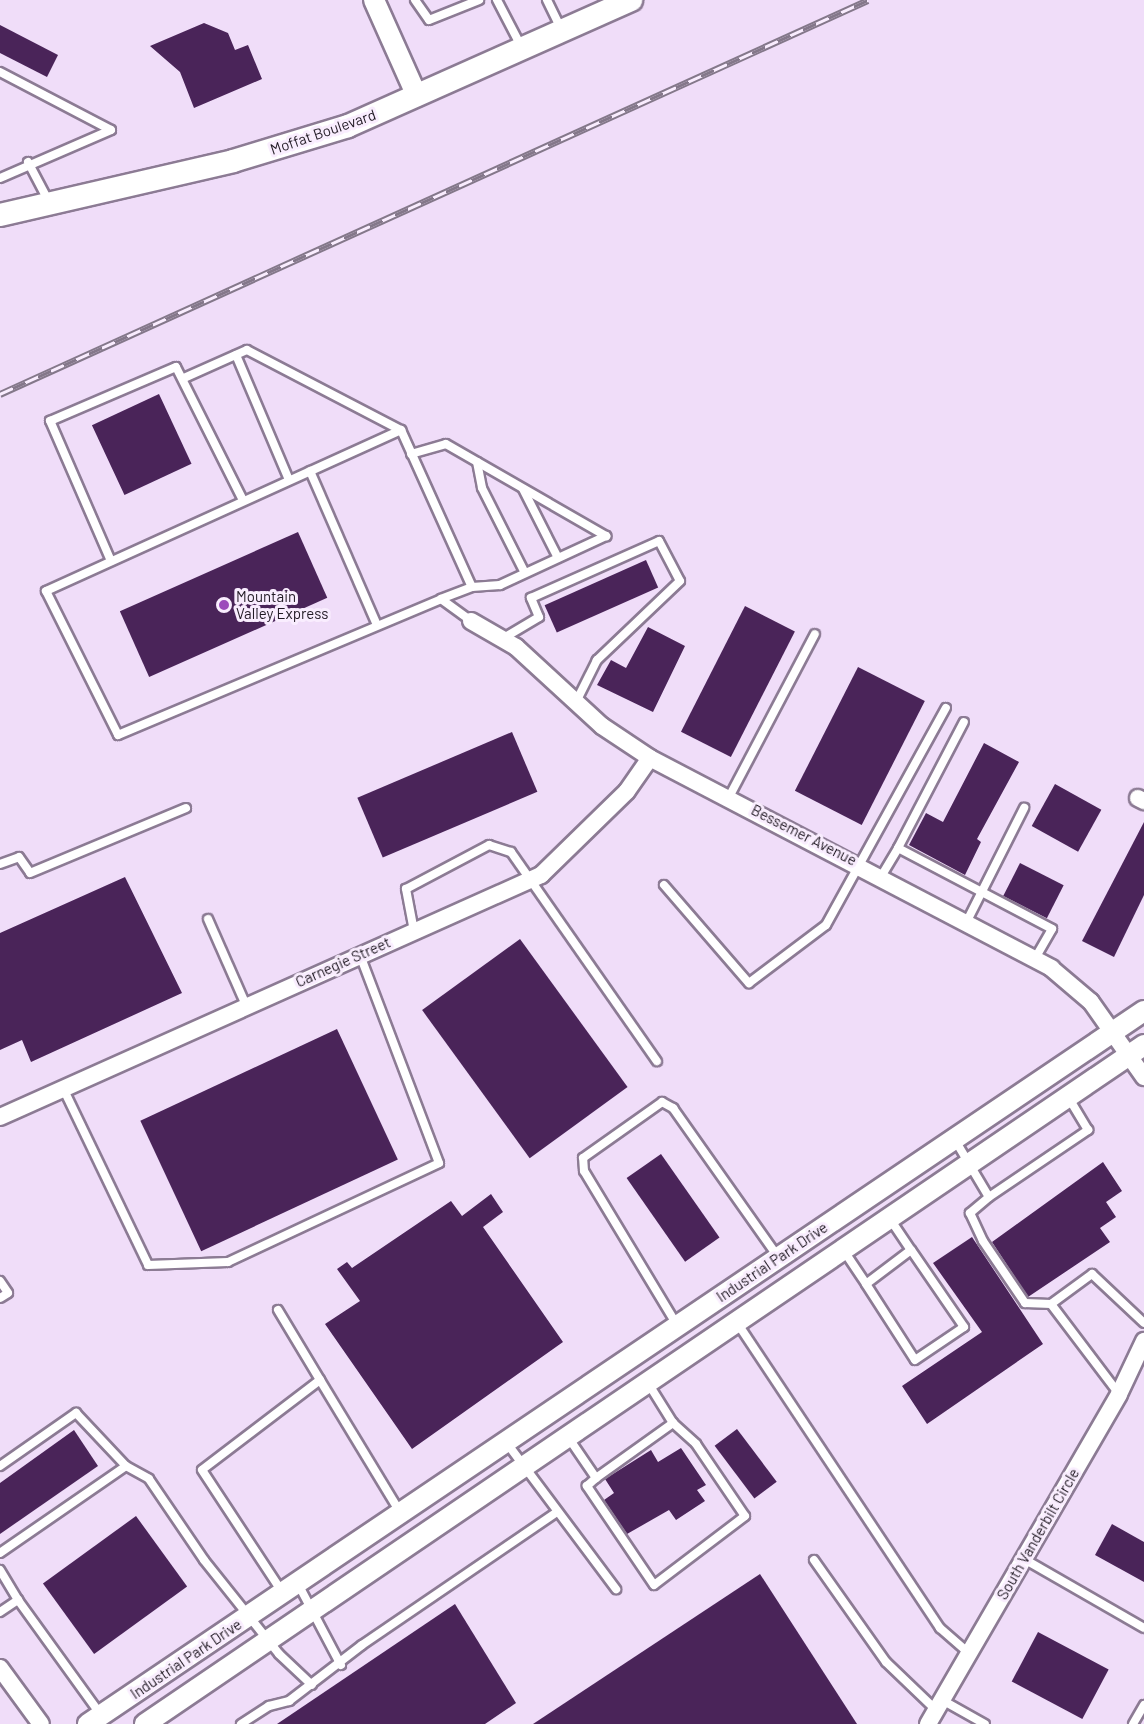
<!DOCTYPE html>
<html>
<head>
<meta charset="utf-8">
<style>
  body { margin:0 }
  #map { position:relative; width:1144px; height:1724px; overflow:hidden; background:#f0ddf9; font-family:Barlow,sans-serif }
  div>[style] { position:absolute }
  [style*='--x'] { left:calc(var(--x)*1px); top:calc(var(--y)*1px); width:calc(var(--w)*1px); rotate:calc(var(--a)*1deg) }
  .building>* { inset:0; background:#4a2459; transform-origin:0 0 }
  .roads { filter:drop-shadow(2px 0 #8c7b94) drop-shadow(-2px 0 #8c7b94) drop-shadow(0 2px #8c7b94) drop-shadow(0 -2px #8c7b94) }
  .service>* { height:8px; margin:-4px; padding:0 4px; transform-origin:4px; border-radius:4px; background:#fff }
  .minor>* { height:16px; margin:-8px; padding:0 8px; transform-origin:8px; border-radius:8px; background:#fff }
  .tertiary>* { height:20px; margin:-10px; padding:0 10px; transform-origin:10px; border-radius:10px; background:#fff }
  .secondary>* { height:22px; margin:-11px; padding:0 11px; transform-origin:11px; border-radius:11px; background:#fff }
  .rail>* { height:7px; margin-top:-3.5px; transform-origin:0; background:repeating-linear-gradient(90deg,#f9edfe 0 14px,#84788a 0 28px); box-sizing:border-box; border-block:2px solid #84788a }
  .dots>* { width:16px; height:16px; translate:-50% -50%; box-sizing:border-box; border:3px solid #f9edfe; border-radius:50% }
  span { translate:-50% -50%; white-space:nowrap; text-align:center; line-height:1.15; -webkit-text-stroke:6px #f9edfe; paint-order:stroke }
  .street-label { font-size:15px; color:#211a24 }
  .poi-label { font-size:15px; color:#211a24 }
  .left { translate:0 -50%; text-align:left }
</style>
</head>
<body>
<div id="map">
  <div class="building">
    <div style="clip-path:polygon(204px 23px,228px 33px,235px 50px,248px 45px,262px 79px,194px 108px,180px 72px,150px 46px)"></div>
    <div style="clip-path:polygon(0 25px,58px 55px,47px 77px,0 53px)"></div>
    <div style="left:159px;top:394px;width:77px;height:74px;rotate:65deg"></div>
    <div style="left:298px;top:532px;width:72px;height:195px;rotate:66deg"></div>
    <div style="left:646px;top:560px;width:30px;height:111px;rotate:66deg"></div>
    <div style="left:745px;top:606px;width:56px;height:141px;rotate:27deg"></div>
    <div style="clip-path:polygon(648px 627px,685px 646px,653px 712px,597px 685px,611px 660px,626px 668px)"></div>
    <div style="left:858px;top:667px;width:75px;height:139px;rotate:27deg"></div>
    <div style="left:512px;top:732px;width:65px;height:168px;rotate:67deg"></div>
    <div style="clip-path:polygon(984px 743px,1019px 762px,977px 839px,981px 842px,965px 875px,909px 845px,926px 813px,943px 822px)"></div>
    <div style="left:1055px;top:784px;width:53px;height:48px;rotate:29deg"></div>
    <div style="clip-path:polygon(1144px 822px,1144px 895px,1114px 957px,1082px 941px)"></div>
    <div style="left:1020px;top:863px;width:49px;height:37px;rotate:27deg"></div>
    <div style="clip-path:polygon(125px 877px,182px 993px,31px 1062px,22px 1040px,0 1050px,0 933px)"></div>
    <div style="left:520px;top:939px;width:183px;height:121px;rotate:54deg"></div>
    <div style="left:337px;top:1029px;width:144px;height:217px;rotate:65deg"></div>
    <div style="left:661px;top:1154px;width:102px;height:42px;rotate:55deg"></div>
    <div style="clip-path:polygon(1103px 1162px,1122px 1191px,1106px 1202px,1116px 1217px,1100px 1228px,1110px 1242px,1028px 1297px,992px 1242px)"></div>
    <div style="clip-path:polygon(491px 1194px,503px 1212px,483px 1227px,563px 1342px,412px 1449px,325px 1324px,360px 1301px,337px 1269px,347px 1262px,352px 1268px,451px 1201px,462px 1216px)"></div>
    <div style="clip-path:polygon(972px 1237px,1043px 1344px,927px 1424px,902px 1386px,982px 1332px,933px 1263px)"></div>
    <div style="left:737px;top:1429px;width:66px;height:28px;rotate:53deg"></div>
    <div style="clip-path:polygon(74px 1430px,98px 1466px,0 1534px,0 1483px)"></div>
    <div style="clip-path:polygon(681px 1448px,706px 1485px,697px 1490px,705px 1501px,676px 1520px,669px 1510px,627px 1534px,604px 1500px,614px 1493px,605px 1479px,651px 1450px,658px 1462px)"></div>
    <div style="left:136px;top:1516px;width:87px;height:115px;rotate:54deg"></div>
    <div style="clip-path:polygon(1112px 1524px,1144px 1542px,1144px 1582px,1095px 1555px)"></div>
    <div style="clip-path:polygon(760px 1574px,857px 1724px,533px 1724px)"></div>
    <div style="clip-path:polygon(455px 1604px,516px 1703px,485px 1724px,277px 1724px)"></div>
    <div style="left:1038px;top:1632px;width:80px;height:56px;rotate:28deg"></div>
  </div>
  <div class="roads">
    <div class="service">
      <div style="--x:415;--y:0;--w:24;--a:55"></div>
      <div style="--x:429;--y:20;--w:54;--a:-21.8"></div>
      <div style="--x:497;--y:0;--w:54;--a:62.5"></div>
      <div style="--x:547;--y:0;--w:34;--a:64"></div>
      <div style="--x:0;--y:72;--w:125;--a:27.6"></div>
      <div style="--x:111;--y:130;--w:121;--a:156.6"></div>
      <div style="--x:28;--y:162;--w:43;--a:62.2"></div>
      <div style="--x:236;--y:355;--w:136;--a:67"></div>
      <div style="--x:184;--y:378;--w:69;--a:-24"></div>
      <div style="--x:247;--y:350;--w:174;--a:27.5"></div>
      <div style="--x:401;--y:430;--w:172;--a:65.7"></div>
      <div style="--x:472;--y:587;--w:33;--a:159"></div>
      <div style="--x:401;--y:430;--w:390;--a:155.6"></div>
      <div style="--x:46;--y:591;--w:161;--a:63.4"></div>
      <div style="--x:118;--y:735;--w:350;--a:-22.8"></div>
      <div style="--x:441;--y:599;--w:37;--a:36"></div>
      <div style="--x:411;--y:454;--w:36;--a:-16"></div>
      <div style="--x:446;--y:444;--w:185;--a:29.9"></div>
      <div style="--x:477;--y:462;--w:26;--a:79"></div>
      <div style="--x:482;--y:488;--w:95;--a:63.2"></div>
      <div style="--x:310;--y:471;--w:168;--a:66.5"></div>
      <div style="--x:523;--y:489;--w:77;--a:63.1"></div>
      <div style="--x:111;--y:561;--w:153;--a:-113.5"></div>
      <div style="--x:50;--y:421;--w:137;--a:-23.2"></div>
      <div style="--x:176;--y:367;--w:149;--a:63.3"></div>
      <div style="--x:472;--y:587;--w:28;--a:-4"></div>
      <div style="--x:500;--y:585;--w:117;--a:-24.8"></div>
      <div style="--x:502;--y:639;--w:43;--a:-30.7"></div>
      <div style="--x:539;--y:617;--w:21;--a:-113"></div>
      <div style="--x:531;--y:598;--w:140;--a:-24"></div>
      <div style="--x:659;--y:541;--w:45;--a:62.3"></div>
      <div style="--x:680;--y:581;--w:115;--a:136.4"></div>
      <div style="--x:597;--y:660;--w:47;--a:116.6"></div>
      <div style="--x:729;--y:797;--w:184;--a:-62.2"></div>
      <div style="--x:898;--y:848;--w:142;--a:-62.4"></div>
      <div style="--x:0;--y:864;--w:20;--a:-20"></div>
      <div style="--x:19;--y:857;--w:19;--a:55"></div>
      <div style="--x:30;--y:873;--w:169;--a:-22.6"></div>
      <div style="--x:882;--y:875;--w:31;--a:-59"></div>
      <div style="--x:898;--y:848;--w:174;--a:27.7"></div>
      <div style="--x:1052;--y:929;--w:34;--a:120"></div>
      <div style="--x:664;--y:885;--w:130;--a:49.1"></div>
      <div style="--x:749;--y:983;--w:96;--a:-37"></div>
      <div style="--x:826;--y:925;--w:248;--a:-61.1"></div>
      <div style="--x:208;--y:919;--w:94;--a:66.2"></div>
      <div style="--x:967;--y:921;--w:127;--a:-63.2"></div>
      <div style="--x:414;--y:931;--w:43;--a:-100.8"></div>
      <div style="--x:406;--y:889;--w:94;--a:-27.9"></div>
      <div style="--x:489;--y:845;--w:23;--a:18"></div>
      <div style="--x:511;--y:852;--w:255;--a:55.1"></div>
      <div style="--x:63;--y:1088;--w:196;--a:64.3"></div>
      <div style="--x:148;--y:1265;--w:80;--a:-2.1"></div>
      <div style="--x:228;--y:1262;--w:233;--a:-25.1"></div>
      <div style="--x:439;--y:1163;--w:222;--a:-110.8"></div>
      <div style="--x:955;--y:1140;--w:66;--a:59.2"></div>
      <div style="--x:989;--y:1197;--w:25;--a:140"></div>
      <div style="--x:970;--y:1213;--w:31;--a:65"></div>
      <div style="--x:983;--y:1241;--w:75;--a:55.9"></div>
      <div style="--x:1025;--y:1303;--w:26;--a:2"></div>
      <div style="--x:1051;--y:1304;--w:113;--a:52.9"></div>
      <div style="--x:989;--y:1197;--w:120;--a:-34.1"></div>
      <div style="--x:1088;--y:1130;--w:39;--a:-121"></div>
      <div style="--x:890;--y:1219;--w:37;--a:56"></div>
      <div style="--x:844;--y:1251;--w:40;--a:56"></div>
      <div style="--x:866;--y:1284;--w:90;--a:57.2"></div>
      <div style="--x:915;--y:1360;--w:59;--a:-34"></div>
      <div style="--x:964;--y:1327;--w:93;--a:-124.5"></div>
      <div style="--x:911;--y:1250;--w:56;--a:142.9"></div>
      <div style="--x:0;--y:1281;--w:14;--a:56"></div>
      <div style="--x:8;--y:1293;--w:9;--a:148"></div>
      <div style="--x:1051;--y:1304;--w:51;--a:-36.2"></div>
      <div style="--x:1092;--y:1274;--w:71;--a:43.3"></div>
      <div style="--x:278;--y:1310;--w:82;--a:59"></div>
      <div style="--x:320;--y:1380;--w:148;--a:142.7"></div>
      <div style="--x:202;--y:1470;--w:146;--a:56.7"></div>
      <div style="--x:738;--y:1324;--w:365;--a:56.4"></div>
      <div style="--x:940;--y:1628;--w:38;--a:41"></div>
      <div style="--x:677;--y:1325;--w:180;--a:-121.1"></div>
      <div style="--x:584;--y:1171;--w:13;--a:-94"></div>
      <div style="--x:583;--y:1158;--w:97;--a:-35.3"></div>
      <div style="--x:662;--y:1102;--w:13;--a:29"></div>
      <div style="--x:673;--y:1108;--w:182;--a:54.8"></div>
      <div style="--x:320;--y:1380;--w:154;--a:58.8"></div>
      <div style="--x:648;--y:1383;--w:47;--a:58"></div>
      <div style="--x:568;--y:1437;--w:50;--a:55.7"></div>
      <div style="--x:596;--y:1478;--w:95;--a:-35.5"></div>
      <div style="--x:673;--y:1423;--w:31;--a:42"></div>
      <div style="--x:696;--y:1444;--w:87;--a:55.8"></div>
      <div style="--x:745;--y:1516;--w:114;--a:142.8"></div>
      <div style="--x:654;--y:1585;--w:120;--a:-124.1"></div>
      <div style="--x:587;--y:1486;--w:12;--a:-42"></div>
      <div style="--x:506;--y:1442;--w:184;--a:53.2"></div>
      <div style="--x:0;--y:1466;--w:93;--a:-34.9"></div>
      <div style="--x:76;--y:1413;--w:73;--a:46.7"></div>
      <div style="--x:126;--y:1466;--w:153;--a:145.4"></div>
      <div style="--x:126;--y:1466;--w:26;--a:29"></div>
      <div style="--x:149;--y:1479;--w:98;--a:55.8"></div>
      <div style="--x:204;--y:1560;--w:120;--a:51.4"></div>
      <div style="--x:279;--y:1654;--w:45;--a:43.2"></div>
      <div style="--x:1024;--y:1559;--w:138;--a:29.9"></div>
      <div style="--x:814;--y:1560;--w:125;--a:54.8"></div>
      <div style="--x:886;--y:1662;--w:69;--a:43.8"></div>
      <div style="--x:0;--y:1570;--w:35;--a:59"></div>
      <div style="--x:297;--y:1582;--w:94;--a:62.1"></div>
      <div style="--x:0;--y:1612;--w:22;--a:-34"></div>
      <div style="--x:18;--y:1600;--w:142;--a:54.2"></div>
      <div style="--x:942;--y:1700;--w:49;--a:29.2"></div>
      <div style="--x:241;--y:1724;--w:33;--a:-33"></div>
      <div style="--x:269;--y:1706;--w:21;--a:-14"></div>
      <div style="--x:289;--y:1701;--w:92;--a:-37.5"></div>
      <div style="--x:362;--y:1645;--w:236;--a:-34.3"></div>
      <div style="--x:1133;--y:1724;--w:22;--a:-60"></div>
    </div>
    <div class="minor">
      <div style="--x:471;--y:621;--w:52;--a:30"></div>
      <div style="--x:516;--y:647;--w:117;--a:42.6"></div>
      <div style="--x:602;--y:726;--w:58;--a:33.7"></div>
      <div style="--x:650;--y:758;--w:453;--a:27.6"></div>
      <div style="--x:1051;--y:968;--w:52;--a:40.4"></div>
      <div style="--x:1091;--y:1002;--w:92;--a:54.8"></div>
      <div style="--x:1138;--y:798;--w:7;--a:27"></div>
      <div style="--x:0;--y:1117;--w:593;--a:-24.1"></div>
      <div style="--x:541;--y:875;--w:120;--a:-44.3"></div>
      <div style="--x:627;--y:791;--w:40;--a:-55.1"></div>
      <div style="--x:0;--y:1668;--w:69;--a:53.8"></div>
      <div style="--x:928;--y:1724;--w:381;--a:-59.9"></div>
      <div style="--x:1119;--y:1394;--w:59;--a:-64.7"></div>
    </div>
    <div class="tertiary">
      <div style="--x:374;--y:0;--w:105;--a:65.9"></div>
      <div style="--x:88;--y:1724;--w:1274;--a:-34.03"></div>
      <div style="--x:145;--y:1724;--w:1208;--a:-34.2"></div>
    </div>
    <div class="secondary">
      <div style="--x:0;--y:215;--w:239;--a:-13"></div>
      <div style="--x:233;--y:161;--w:120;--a:-16.9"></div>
      <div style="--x:348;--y:126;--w:310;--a:-24"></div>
    </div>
  </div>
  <div class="rail">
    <div style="--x:0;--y:394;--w:953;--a:-24.41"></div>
  </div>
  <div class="dots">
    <div style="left:224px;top:605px;background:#9c4bbb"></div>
  </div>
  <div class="street-label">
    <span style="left:323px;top:132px;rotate:-19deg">Moffat Boulevard</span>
    <span style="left:804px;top:835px;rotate:27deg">Bessemer Avenue</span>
    <span style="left:343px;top:962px;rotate:-24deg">Carnegie Street</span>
    <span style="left:772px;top:1262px;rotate:-34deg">Industrial Park Drive</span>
    <span style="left:1038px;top:1534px;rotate:-60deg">South Vanderbilt Circle</span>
    <span style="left:186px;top:1659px;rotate:-34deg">Industrial Park Drive</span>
  </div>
  <div class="poi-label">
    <span class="left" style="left:236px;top:605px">Mountain<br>Valley Express</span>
  </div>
</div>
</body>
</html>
